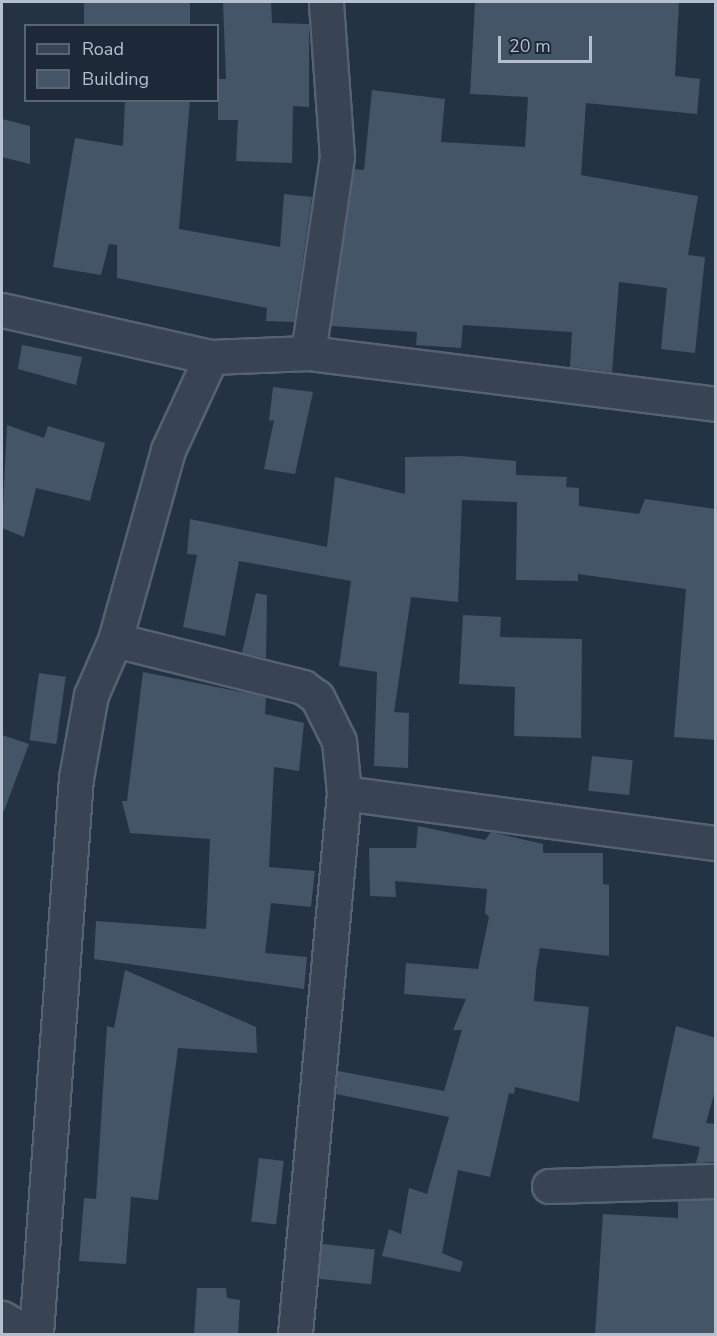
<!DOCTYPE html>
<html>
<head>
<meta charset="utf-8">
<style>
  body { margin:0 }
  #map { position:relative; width:717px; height:1336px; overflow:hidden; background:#243344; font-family:"Nunito Sans",sans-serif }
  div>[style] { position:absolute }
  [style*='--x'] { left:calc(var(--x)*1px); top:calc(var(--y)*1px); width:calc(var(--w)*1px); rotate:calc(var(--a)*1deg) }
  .building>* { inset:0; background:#445568; transform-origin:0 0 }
  .roads { filter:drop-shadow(2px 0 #566270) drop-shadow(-2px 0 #566270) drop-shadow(0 2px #566270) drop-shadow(0 -2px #566270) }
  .minor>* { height:33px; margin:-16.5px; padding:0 16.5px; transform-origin:16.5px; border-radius:16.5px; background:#384453 }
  span { translate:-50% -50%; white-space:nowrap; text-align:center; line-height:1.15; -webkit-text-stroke:4.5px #1d2938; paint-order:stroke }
  .frame { position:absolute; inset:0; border:3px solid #b5bfcd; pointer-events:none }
  .legend { position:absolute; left:24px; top:24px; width:195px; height:78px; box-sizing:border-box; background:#1d2938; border:2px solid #5a6574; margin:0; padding:8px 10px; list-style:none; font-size:18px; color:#b5bfcd }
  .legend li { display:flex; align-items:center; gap:12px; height:30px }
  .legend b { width:30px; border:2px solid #5a6574 }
  .scale { position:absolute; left:498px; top:36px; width:94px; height:27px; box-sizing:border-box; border:3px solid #b5bfcd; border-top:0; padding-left:8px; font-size:18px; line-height:21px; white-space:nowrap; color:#b5bfcd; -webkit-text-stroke:4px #1d2938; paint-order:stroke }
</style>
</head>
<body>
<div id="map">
  <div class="building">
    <div style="left:84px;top:2px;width:106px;height:24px"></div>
    <div style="clip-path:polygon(271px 2px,272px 23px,309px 24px,309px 107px,293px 106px,292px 163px,236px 161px,238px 120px,218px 120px,218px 79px,226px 79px,223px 3px)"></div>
    <div style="clip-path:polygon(475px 2px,679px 2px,675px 76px,700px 79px,697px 114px,586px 103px,581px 175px,698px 196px,688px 255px,705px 257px,695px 353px,661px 349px,667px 288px,619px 282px,612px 372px,570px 367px,572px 332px,463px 325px,461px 348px,416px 345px,417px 332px,331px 326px,354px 169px,364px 170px,372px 90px,445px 99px,441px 142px,525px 147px,528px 97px,470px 94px)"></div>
    <div style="clip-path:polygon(125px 100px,190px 100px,179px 229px,280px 247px,284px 194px,312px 197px,294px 322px,266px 321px,267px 308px,117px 278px,117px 245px,109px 244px,101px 275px,53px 267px,75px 138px,123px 146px)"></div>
    <div style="clip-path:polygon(2px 119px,30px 126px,30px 164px,2px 157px)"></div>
    <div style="clip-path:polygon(22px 345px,82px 357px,76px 385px,18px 369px)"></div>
    <div style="clip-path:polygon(273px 387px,313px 392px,295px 474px,264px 469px,274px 420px,269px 421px)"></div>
    <div style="clip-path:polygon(7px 425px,44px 438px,48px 426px,105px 443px,90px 501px,36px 488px,24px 537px,2px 528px)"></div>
    <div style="clip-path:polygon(461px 456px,516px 461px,516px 475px,567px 477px,566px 487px,579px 488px,579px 506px,639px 514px,645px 499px,716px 509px,716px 740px,674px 737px,686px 589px,578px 574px,578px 581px,516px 580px,517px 502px,462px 500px,458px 602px,411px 597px,394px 712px,409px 713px,408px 768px,374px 766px,377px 672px,339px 666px,351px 581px,239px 561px,225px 636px,183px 627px,197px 555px,187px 554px,190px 519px,327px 547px,335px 477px,405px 494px,405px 457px)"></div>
    <div style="clip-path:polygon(256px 593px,267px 595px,266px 658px,242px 653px)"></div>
    <div style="clip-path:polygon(463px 615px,501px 617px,500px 637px,582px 639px,581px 738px,514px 736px,515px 687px,459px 684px)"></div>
    <div style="clip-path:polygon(143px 672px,266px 697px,265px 714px,304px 723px,299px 771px,274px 767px,269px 867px,315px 871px,311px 907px,271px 903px,265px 953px,307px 957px,304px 989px,94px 959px,96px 921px,206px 929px,210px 839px,130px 833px,122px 801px,127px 801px)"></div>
    <div style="left:39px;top:673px;width:27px;height:68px;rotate:8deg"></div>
    <div style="clip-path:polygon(2px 735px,29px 744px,4px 811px,2px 811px)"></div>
    <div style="left:592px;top:756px;width:41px;height:35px;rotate:6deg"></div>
    <div style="clip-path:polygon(418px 826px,485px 840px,491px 832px,543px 844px,543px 853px,603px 853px,603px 884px,609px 885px,609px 956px,540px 948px,536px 971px,534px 1001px,589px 1007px,579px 1102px,515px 1087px,514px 1094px,509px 1093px,490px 1177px,458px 1170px,442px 1253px,463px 1262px,460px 1272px,382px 1256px,389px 1229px,401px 1234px,409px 1188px,427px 1194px,449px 1117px,336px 1094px,338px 1071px,444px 1091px,462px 1030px,453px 1030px,466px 999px,404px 994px,406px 963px,478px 969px,489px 917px,485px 913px,487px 889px,395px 881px,396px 897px,370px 896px,369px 848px,416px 848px)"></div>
    <div style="clip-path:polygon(125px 970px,256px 1027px,257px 1053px,178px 1048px,158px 1200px,131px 1197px,126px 1264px,79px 1261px,84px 1198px,96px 1199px,107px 1026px,114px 1028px)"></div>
    <div style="clip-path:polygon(676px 1026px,716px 1038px,716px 1087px,706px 1123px,716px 1124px,716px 1162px,696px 1163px,700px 1147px,652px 1138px)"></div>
    <div style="left:259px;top:1158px;width:25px;height:64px;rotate:7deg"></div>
    <div style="clip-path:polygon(716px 1200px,716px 1335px,595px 1335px,603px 1214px,678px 1218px,678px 1201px)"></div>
    <div style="left:322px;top:1244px;width:53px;height:35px;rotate:6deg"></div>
    <div style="clip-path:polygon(197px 1288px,226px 1288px,227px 1298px,240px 1300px,238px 1335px,194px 1335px)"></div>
  </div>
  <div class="roads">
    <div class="minor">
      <div style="--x:2;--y:310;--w:214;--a:12.7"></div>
      <div style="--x:211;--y:357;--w:97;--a:-2.4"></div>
      <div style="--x:308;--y:353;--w:411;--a:7.1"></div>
      <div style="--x:308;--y:353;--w:198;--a:-81.6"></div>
      <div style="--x:337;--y:157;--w:155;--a:-94.1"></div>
      <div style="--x:115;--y:640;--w:194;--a:14"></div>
      <div style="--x:303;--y:687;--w:17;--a:36"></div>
      <div style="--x:317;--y:697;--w:49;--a:63.4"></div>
      <div style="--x:339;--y:741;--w:52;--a:84.5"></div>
      <div style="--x:344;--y:793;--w:543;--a:95.18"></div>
      <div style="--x:344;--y:793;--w:375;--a:7.7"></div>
      <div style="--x:549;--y:1186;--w:167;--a:-1.7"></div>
      <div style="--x:2;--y:1318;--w:32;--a:30"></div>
      <div style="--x:36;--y:1334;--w:557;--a:-85.89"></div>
      <div style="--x:76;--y:778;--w:84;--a:-79.8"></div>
      <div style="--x:91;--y:695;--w:60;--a:-66.4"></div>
      <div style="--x:115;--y:640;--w:197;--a:-74.4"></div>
      <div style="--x:168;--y:450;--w:102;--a:-65.2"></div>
    </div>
  </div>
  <div class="frame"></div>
  <ul class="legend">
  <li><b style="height:8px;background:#384453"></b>Road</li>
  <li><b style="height:16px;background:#445568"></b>Building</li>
  </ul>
  <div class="scale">20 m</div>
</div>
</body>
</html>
